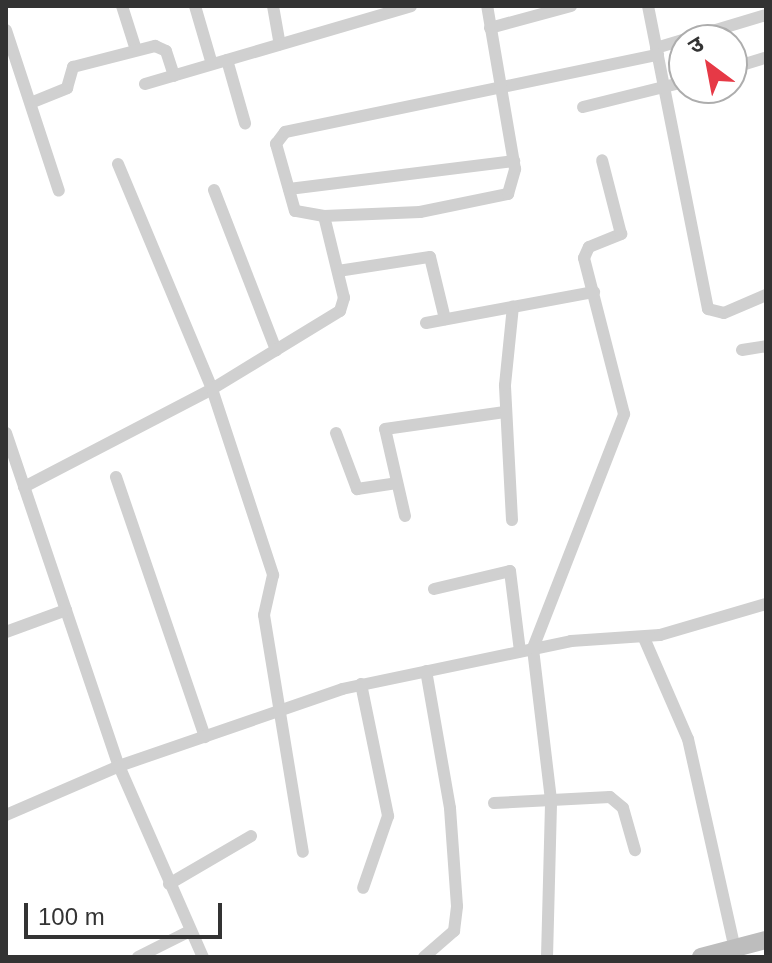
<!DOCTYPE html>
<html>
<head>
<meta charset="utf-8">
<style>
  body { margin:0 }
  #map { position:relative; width:772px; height:963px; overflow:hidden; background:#fff; font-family:Arial,"Noto Sans Devanagari",sans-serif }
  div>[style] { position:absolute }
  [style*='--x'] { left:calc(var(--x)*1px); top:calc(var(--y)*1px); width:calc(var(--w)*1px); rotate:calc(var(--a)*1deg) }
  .street>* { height:12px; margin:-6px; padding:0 6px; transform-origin:6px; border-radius:6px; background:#d0d0d0 }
  .secondary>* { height:18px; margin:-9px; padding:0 9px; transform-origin:9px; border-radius:9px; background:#bdbdbd }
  span { translate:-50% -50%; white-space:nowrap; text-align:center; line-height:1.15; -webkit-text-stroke:8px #fff; paint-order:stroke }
  .frame { position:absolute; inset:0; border:8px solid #333; pointer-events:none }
  .north { position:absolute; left:668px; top:24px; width:80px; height:80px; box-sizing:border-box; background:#fff; border:2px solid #adadad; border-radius:50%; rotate:328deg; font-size:22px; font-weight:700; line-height:32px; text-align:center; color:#333 }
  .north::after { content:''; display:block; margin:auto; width:28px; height:36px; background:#e63946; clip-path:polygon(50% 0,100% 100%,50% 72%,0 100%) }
  .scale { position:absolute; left:24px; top:903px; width:198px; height:36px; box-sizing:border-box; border:4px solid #333; border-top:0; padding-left:10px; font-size:24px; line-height:28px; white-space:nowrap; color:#333; -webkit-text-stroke:6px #fff; paint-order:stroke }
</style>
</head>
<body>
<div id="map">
  <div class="street">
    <div style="--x:122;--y:6;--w:46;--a:72.3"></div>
    <div style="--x:195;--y:6;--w:60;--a:73.7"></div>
    <div style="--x:273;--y:6;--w:39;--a:80"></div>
    <div style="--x:648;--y:6;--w:309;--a:78.8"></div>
    <div style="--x:708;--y:309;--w:16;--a:14"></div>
    <div style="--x:724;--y:313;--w:46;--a:-23.2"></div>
    <div style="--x:490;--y:28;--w:84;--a:-15.2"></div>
    <div style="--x:6;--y:30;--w:169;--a:71.8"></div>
    <div style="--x:656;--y:48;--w:115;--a:-16.7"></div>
    <div style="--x:227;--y:60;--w:66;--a:74.1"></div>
    <div style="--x:732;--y:68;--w:34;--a:-17"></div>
    <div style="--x:145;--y:84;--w:277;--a:-16.3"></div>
    <div style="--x:33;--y:102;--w:37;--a:-22"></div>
    <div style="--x:67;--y:88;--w:22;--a:-74"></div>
    <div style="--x:73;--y:67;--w:85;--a:-14.4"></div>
    <div style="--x:155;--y:46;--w:12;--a:24"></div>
    <div style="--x:166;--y:51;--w:26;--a:72"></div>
    <div style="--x:583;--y:107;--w:104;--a:-13.9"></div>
    <div style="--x:118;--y:164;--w:244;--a:67.3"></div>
    <div style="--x:212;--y:389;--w:196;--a:71.8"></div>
    <div style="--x:273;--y:575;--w:41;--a:102.7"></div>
    <div style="--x:264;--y:615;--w:240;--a:80.7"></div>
    <div style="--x:289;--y:189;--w:227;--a:-7.1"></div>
    <div style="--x:214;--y:190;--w:172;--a:68.8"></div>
    <div style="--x:324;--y:216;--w:29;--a:-170"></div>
    <div style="--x:295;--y:211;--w:70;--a:-105.8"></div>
    <div style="--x:276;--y:144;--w:15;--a:-53"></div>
    <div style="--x:285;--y:132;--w:381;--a:-11.7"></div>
    <div style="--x:338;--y:271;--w:93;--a:-8.7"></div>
    <div style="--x:430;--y:257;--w:64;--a:76.4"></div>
    <div style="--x:426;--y:323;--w:171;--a:-10.5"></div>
    <div style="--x:742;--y:350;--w:24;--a:-9"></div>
    <div style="--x:6;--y:433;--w:352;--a:71.3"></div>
    <div style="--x:119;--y:766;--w:209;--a:66.3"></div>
    <div style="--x:336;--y:433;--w:60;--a:69.4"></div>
    <div style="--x:357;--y:489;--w:40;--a:-8.5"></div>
    <div style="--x:116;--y:477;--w:275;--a:71.1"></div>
    <div style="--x:24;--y:487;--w:212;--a:-27.5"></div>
    <div style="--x:212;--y:389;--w:150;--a:-31.4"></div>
    <div style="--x:340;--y:311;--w:14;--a:-73"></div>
    <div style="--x:344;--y:298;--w:84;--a:-103.7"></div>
    <div style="--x:324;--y:216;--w:96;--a:-2.4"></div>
    <div style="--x:420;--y:212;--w:90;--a:-11.6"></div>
    <div style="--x:508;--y:194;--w:26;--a:-74"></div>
    <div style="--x:515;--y:169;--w:165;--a:-99.7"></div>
    <div style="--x:405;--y:516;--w:89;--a:-102.9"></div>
    <div style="--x:385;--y:429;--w:121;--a:-8.1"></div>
    <div style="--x:512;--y:520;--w:135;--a:-93"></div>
    <div style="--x:505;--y:385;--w:79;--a:-84.2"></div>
    <div style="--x:434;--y:589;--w:78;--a:-13.3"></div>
    <div style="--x:510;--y:571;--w:81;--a:82.9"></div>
    <div style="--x:6;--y:632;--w:64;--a:-20.1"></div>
    <div style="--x:644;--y:638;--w:110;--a:66.5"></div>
    <div style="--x:688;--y:739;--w:215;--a:77.4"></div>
    <div style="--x:361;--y:684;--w:135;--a:78.4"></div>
    <div style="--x:388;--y:816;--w:76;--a:109.1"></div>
    <div style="--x:494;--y:803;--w:116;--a:-3"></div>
    <div style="--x:610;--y:797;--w:17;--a:40"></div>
    <div style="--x:623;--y:808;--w:44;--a:74.1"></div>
    <div style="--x:6;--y:815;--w:123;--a:-23.4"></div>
    <div style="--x:119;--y:766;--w:236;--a:-19"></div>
    <div style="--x:342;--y:689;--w:234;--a:-11.8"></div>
    <div style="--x:571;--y:641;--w:89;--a:-3.9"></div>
    <div style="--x:660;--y:635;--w:110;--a:-16.3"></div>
    <div style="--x:169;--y:884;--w:95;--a:-30.3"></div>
    <div style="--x:138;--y:957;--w:56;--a:-26.6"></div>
    <div style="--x:424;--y:957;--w:40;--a:-41"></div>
    <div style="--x:454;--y:931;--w:25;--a:-83"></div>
    <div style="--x:457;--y:906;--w:98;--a:-94.1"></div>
    <div style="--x:450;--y:808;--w:139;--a:-99.9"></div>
    <div style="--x:547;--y:957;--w:157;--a:-88.5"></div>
    <div style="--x:551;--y:800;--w:153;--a:-96.8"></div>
    <div style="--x:533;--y:648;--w:251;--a:-68.7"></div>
    <div style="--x:624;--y:414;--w:161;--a:-104.4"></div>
    <div style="--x:584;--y:258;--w:12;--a:-66"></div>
    <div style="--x:589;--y:247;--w:35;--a:-22"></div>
    <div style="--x:621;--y:234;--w:76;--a:-104.4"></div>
  </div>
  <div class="secondary">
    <div style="--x:701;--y:957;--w:67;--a:-14.7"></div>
  </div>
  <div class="frame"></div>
  <div class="north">उ</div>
  <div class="scale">100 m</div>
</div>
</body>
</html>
